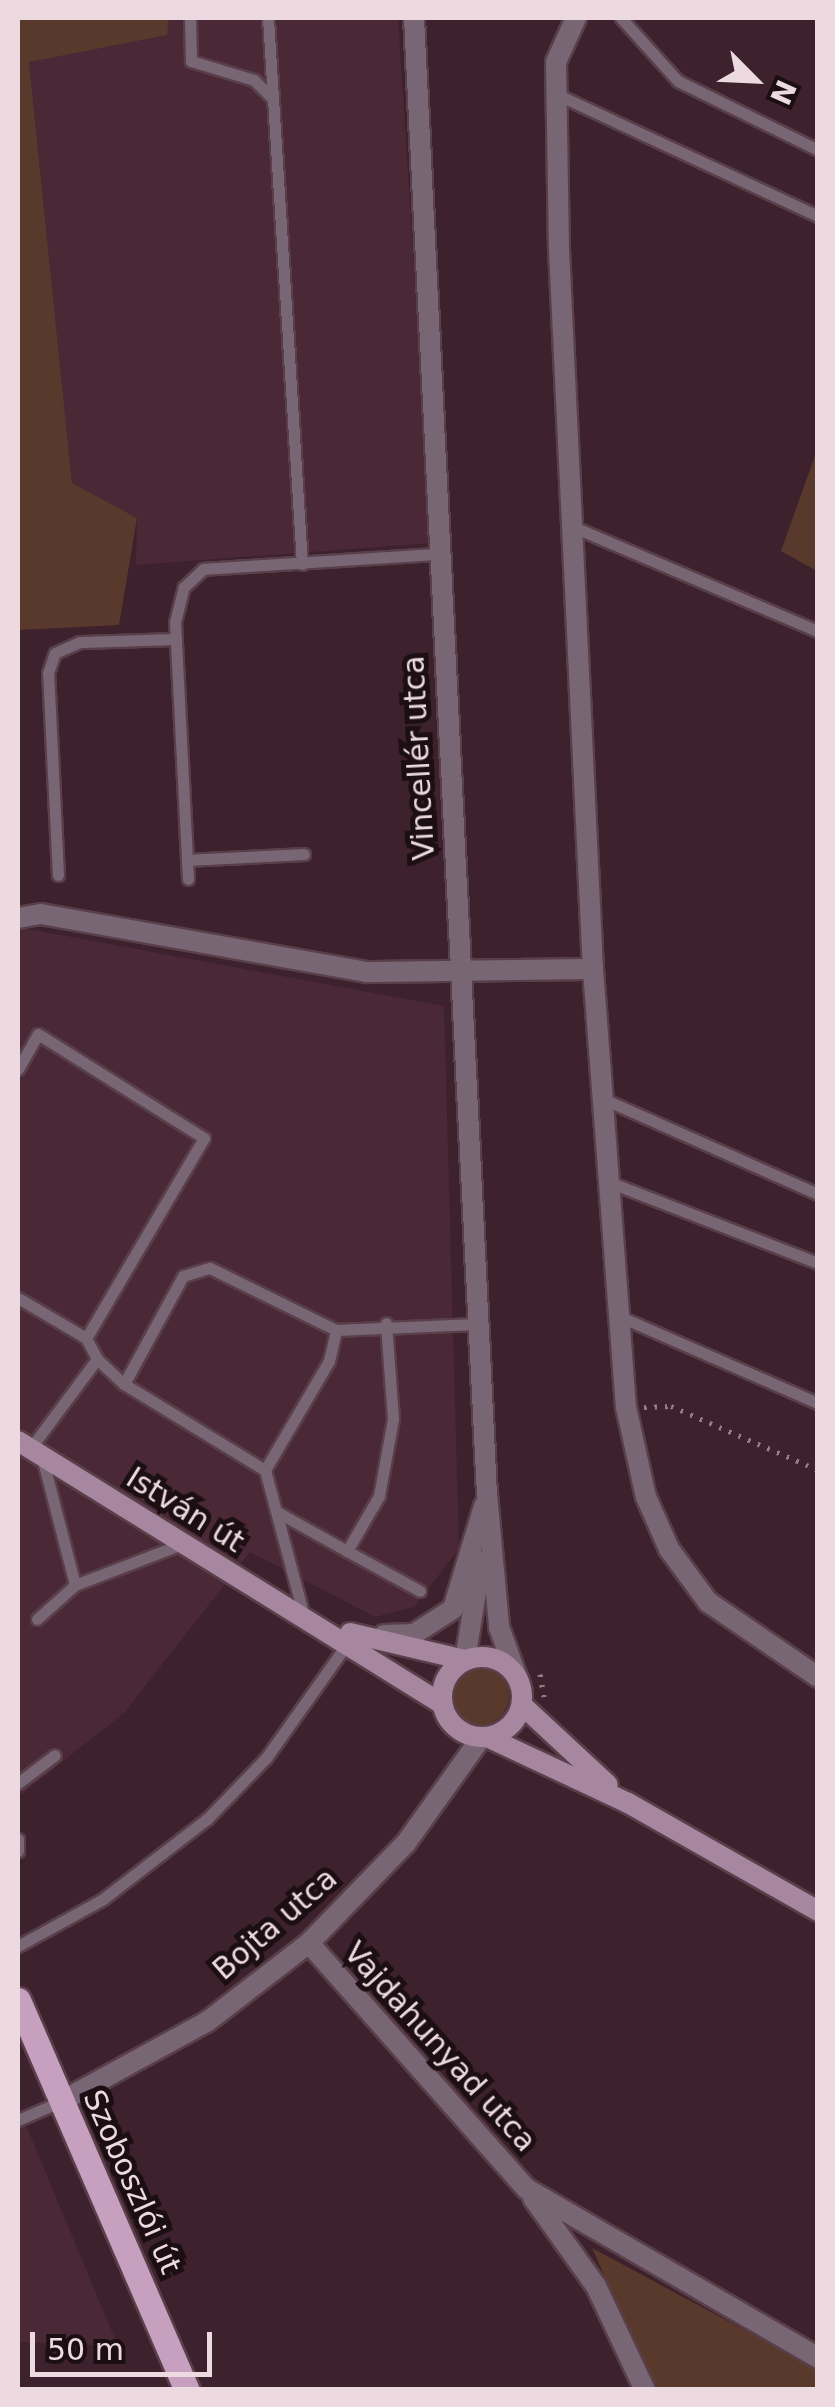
<!DOCTYPE html>
<html>
<head>
<meta charset="utf-8">
<style>
  body { margin:0 }
  #map { position:relative; width:835px; height:2407px; overflow:hidden; background:#3d212c; font-family:"DejaVu Sans",sans-serif }
  div>[style] { position:absolute }
  [style*='--x'] { left:calc(var(--x)*1px); top:calc(var(--y)*1px); width:calc(var(--w)*1px); rotate:calc(var(--a)*1deg) }
  .built>* { inset:0; background:#4b2835 }
  .green>* { inset:0; background:#5a392d }
  .round { border-radius:50% }
  .path>* { height:5px; margin-top:-2.5px; transform-origin:0; background:repeating-linear-gradient(90deg,#937c84 0 2.5px,transparent 0 10.5px) }
  .roads { filter:drop-shadow(2px 0 #593f49) drop-shadow(-2px 0 #593f49) drop-shadow(0 2px #593f49) drop-shadow(0 -2px #593f49) }
  .lane>* { height:11px; margin:-5.5px; padding:0 5.5px; transform-origin:5.5px; border-radius:5.5px; background:#796675 }
  .street>* { height:20px; margin:-10px; padding:0 10px; transform-origin:10px; border-radius:10px; background:#796675 }
  .secondary>* { height:20px; margin:-10px; padding:0 10px; transform-origin:10px; border-radius:10px; background:#a6879f }
  .secondary>.ring { margin:-10px; padding:0; box-sizing:content-box; background:none; border:20px solid #a6879f; border-radius:50% }
  .primary>* { height:25px; margin:-12.5px; padding:0 12.5px; transform-origin:12.5px; border-radius:12.5px; background:#c8a0bf }
  span { translate:-50% -50%; white-space:nowrap; text-align:center; line-height:1.15; -webkit-text-stroke:10px #1c0f14; paint-order:stroke }
  .street-label { font-size:30px; color:#eddae0 }
  .frame { position:absolute; inset:0; border:20px solid #eddae0; pointer-events:none }
  .north { position:absolute; left:705px; top:30px; width:100px; height:100px; -webkit-text-stroke:8px #1c0f14; paint-order:stroke; rotate:114deg; font-size:28px; font-weight:700; line-height:40px; text-align:center; color:#eddae0 }
  .north::after { content:''; display:block; margin:auto; width:35px; height:45px; background:#eddae0; clip-path:polygon(50% 0,100% 100%,50% 72%,0 100%) }
  .scale { position:absolute; left:30px; top:2332px; width:182px; height:45px; box-sizing:border-box; border:5px solid #eddae0; border-top:0; padding-left:12px; font-size:30px; line-height:35px; white-space:nowrap; color:#eddae0; -webkit-text-stroke:8px #1c0f14; paint-order:stroke }
</style>
</head>
<body>
<div id="map">
  <div class="built">
    <div style="clip-path:polygon(169px 18px,398px 18px,432px 543px,136px 565px,137px 518px,72px 483px,29px 61px,166px 35px)"></div>
    <div style="clip-path:polygon(18px 927px,444px 1006px,459px 1549px,414px 1607px,375px 1617px,250px 1552px,124px 1713px,18px 1797px)"></div>
    <div style="clip-path:polygon(18px 2106px,118px 2346px,18px 2342px)"></div>
  </div>
  <div class="green">
    <div style="clip-path:polygon(18px 18px,169px 18px,167px 35px,29px 62px,72px 483px,137px 518px,119px 625px,18px 630px)"></div>
    <div style="clip-path:polygon(817px 450px,818px 571px,817px 571px,781px 551px)"></div>
    <div class="round" style="left:451px;top:1667px;width:58px;height:58px"></div>
    <div style="clip-path:polygon(592px 2248px,817px 2369px,817px 2389px,655px 2389px)"></div>
  </div>
  <div class="path">
    <div style="--x:644;--y:1407;--w:27;--a:-2"></div>
    <div style="--x:671;--y:1406;--w:160;--a:23.5"></div>
    <div style="--x:540;--y:1674;--w:23;--a:80"></div>
  </div>
  <div class="roads">
    <div class="lane">
      <div style="--x:190;--y:18;--w:43;--a:88.7"></div>
      <div style="--x:191;--y:61;--w:66;--a:16.8"></div>
      <div style="--x:254;--y:80;--w:27;--a:45"></div>
      <div style="--x:268;--y:18;--w:547;--a:86.44"></div>
      <div style="--x:621;--y:18;--w:85;--a:47.9"></div>
      <div style="--x:678;--y:81;--w:156;--a:26.2"></div>
      <div style="--x:554;--y:93;--w:291;--a:25"></div>
      <div style="--x:576;--y:528;--w:263;--a:23.1"></div>
      <div style="--x:187;--y:860;--w:117;--a:-2.9"></div>
      <div style="--x:58;--y:875;--w:202;--a:-92.8"></div>
      <div style="--x:48;--y:673;--w:21;--a:-71"></div>
      <div style="--x:55;--y:653;--w:27;--a:-24"></div>
      <div style="--x:80;--y:642;--w:96;--a:-1.8"></div>
      <div style="--x:188;--y:879;--w:257;--a:-92.9"></div>
      <div style="--x:175;--y:622;--w:36;--a:-76"></div>
      <div style="--x:184;--y:587;--w:26;--a:-43"></div>
      <div style="--x:203;--y:569;--w:235;--a:-3.7"></div>
      <div style="--x:18;--y:1069;--w:40;--a:-60.3"></div>
      <div style="--x:38;--y:1034;--w:196;--a:32.1"></div>
      <div style="--x:204;--y:1138;--w:232;--a:120.5"></div>
      <div style="--x:608;--y:1101;--w:230;--a:23.9"></div>
      <div style="--x:614;--y:1184;--w:219;--a:21.2"></div>
      <div style="--x:18;--y:1298;--w:79;--a:30.5"></div>
      <div style="--x:86;--y:1338;--w:24;--a:62"></div>
      <div style="--x:97;--y:1359;--w:112;--a:126.7"></div>
      <div style="--x:623;--y:1318;--w:213;--a:23.6"></div>
      <div style="--x:97;--y:1359;--w:37;--a:43"></div>
      <div style="--x:124;--y:1384;--w:123;--a:-61.4"></div>
      <div style="--x:183;--y:1276;--w:28;--a:-17"></div>
      <div style="--x:210;--y:1268;--w:140;--a:26.2"></div>
      <div style="--x:336;--y:1330;--w:140;--a:-2.5"></div>
      <div style="--x:124;--y:1384;--w:165;--a:31.4"></div>
      <div style="--x:265;--y:1470;--w:152;--a:75.1"></div>
      <div style="--x:42;--y:1457;--w:132;--a:75.5"></div>
      <div style="--x:265;--y:1470;--w:126;--a:-59.6"></div>
      <div style="--x:329;--y:1361;--w:32;--a:-77"></div>
      <div style="--x:279;--y:1513;--w:78;--a:29.2"></div>
      <div style="--x:347;--y:1551;--w:64;--a:-59.8"></div>
      <div style="--x:379;--y:1496;--w:78;--a:-79.7"></div>
      <div style="--x:393;--y:1419;--w:96;--a:-94.2"></div>
      <div style="--x:347;--y:1551;--w:83;--a:28.7"></div>
      <div style="--x:37;--y:1619;--w:51;--a:-41.8"></div>
      <div style="--x:75;--y:1585;--w:115;--a:-21"></div>
      <div style="--x:18;--y:1783;--w:46;--a:-37.1"></div>
      <div style="--x:18;--y:1839;--w:12;--a:90"></div>
      <div style="--x:18;--y:1946;--w:97;--a:-28.9"></div>
      <div style="--x:103;--y:1899;--w:131;--a:-37.6"></div>
      <div style="--x:207;--y:1819;--w:85;--a:-46"></div>
      <div style="--x:266;--y:1758;--w:143;--a:-54.6"></div>
      <div style="--x:18;--y:2120;--w:48;--a:-23.4"></div>
    </div>
    <div class="street">
      <div style="--x:414;--y:18;--w:1478;--a:87.17"></div>
      <div style="--x:487;--y:1494;--w:134;--a:84.8"></div>
      <div style="--x:499;--y:1627;--w:53;--a:70.2"></div>
      <div style="--x:576;--y:18;--w:48;--a:114.4"></div>
      <div style="--x:556;--y:62;--w:187;--a:89.1"></div>
      <div style="--x:559;--y:249;--w:721;--a:87.3"></div>
      <div style="--x:593;--y:969;--w:439;--a:85.7"></div>
      <div style="--x:626;--y:1407;--w:92;--a:77.5"></div>
      <div style="--x:646;--y:1497;--w:57;--a:66.1"></div>
      <div style="--x:669;--y:1549;--w:66;--a:53.7"></div>
      <div style="--x:708;--y:1602;--w:133;--a:34.3"></div>
      <div style="--x:18;--y:918;--w:23;--a:-10"></div>
      <div style="--x:41;--y:914;--w:330;--a:10.1"></div>
      <div style="--x:366;--y:972;--w:227;--a:-0.8"></div>
      <div style="--x:384;--y:1635;--w:30;--a:-2"></div>
      <div style="--x:414;--y:1634;--w:46;--a:-32.7"></div>
      <div style="--x:453;--y:1609;--w:108;--a:-73.2"></div>
      <div style="--x:465;--y:1660;--w:100;--a:-80.8"></div>
      <div style="--x:309;--y:1943;--w:329;--a:48.5"></div>
      <div style="--x:527;--y:2189;--w:337;--a:30.1"></div>
      <div style="--x:62;--y:2101;--w:166;--a:-28.7"></div>
      <div style="--x:208;--y:2021;--w:128;--a:-37.7"></div>
      <div style="--x:309;--y:1943;--w:139;--a:-45.9"></div>
      <div style="--x:406;--y:1843;--w:129;--a:-54.5"></div>
      <div style="--x:533;--y:2198;--w:108;--a:54.4"></div>
      <div style="--x:596;--y:2286;--w:115;--a:64.8"></div>
    </div>
    <div class="secondary">
      <div style="--x:18;--y:1441;--w:499;--a:31.8"></div>
      <div style="--x:350;--y:1633;--w:118;--a:13.2"></div>
      <div class="ring" style="left:442px;top:1657px;width:60px;height:60px"></div>
      <div style="--x:522;--y:1705;--w:117;--a:42.9"></div>
      <div style="--x:487;--y:1737;--w:156;--a:25.1"></div>
      <div style="--x:628;--y:1803;--w:219;--a:29.6"></div>
    </div>
    <div class="primary">
      <div style="--x:18;--y:2000;--w:425;--a:66.6"></div>
    </div>
  </div>
  <div class="street-label">
    <span style="left:419px;top:758px;rotate:-93deg">Vincellér utca</span>
    <span style="left:185px;top:1510px;rotate:32deg">István út</span>
    <span style="left:275px;top:1924px;rotate:-41deg">Bojta utca</span>
    <span style="left:440px;top:2047px;rotate:48deg">Vajdahunyad utca</span>
    <span style="left:132px;top:2182px;rotate:66deg">Szoboszlói út</span>
  </div>
  <div class="frame"></div>
  <div class="north">N</div>
  <div class="scale">50 m</div>
</div>
</body>
</html>
